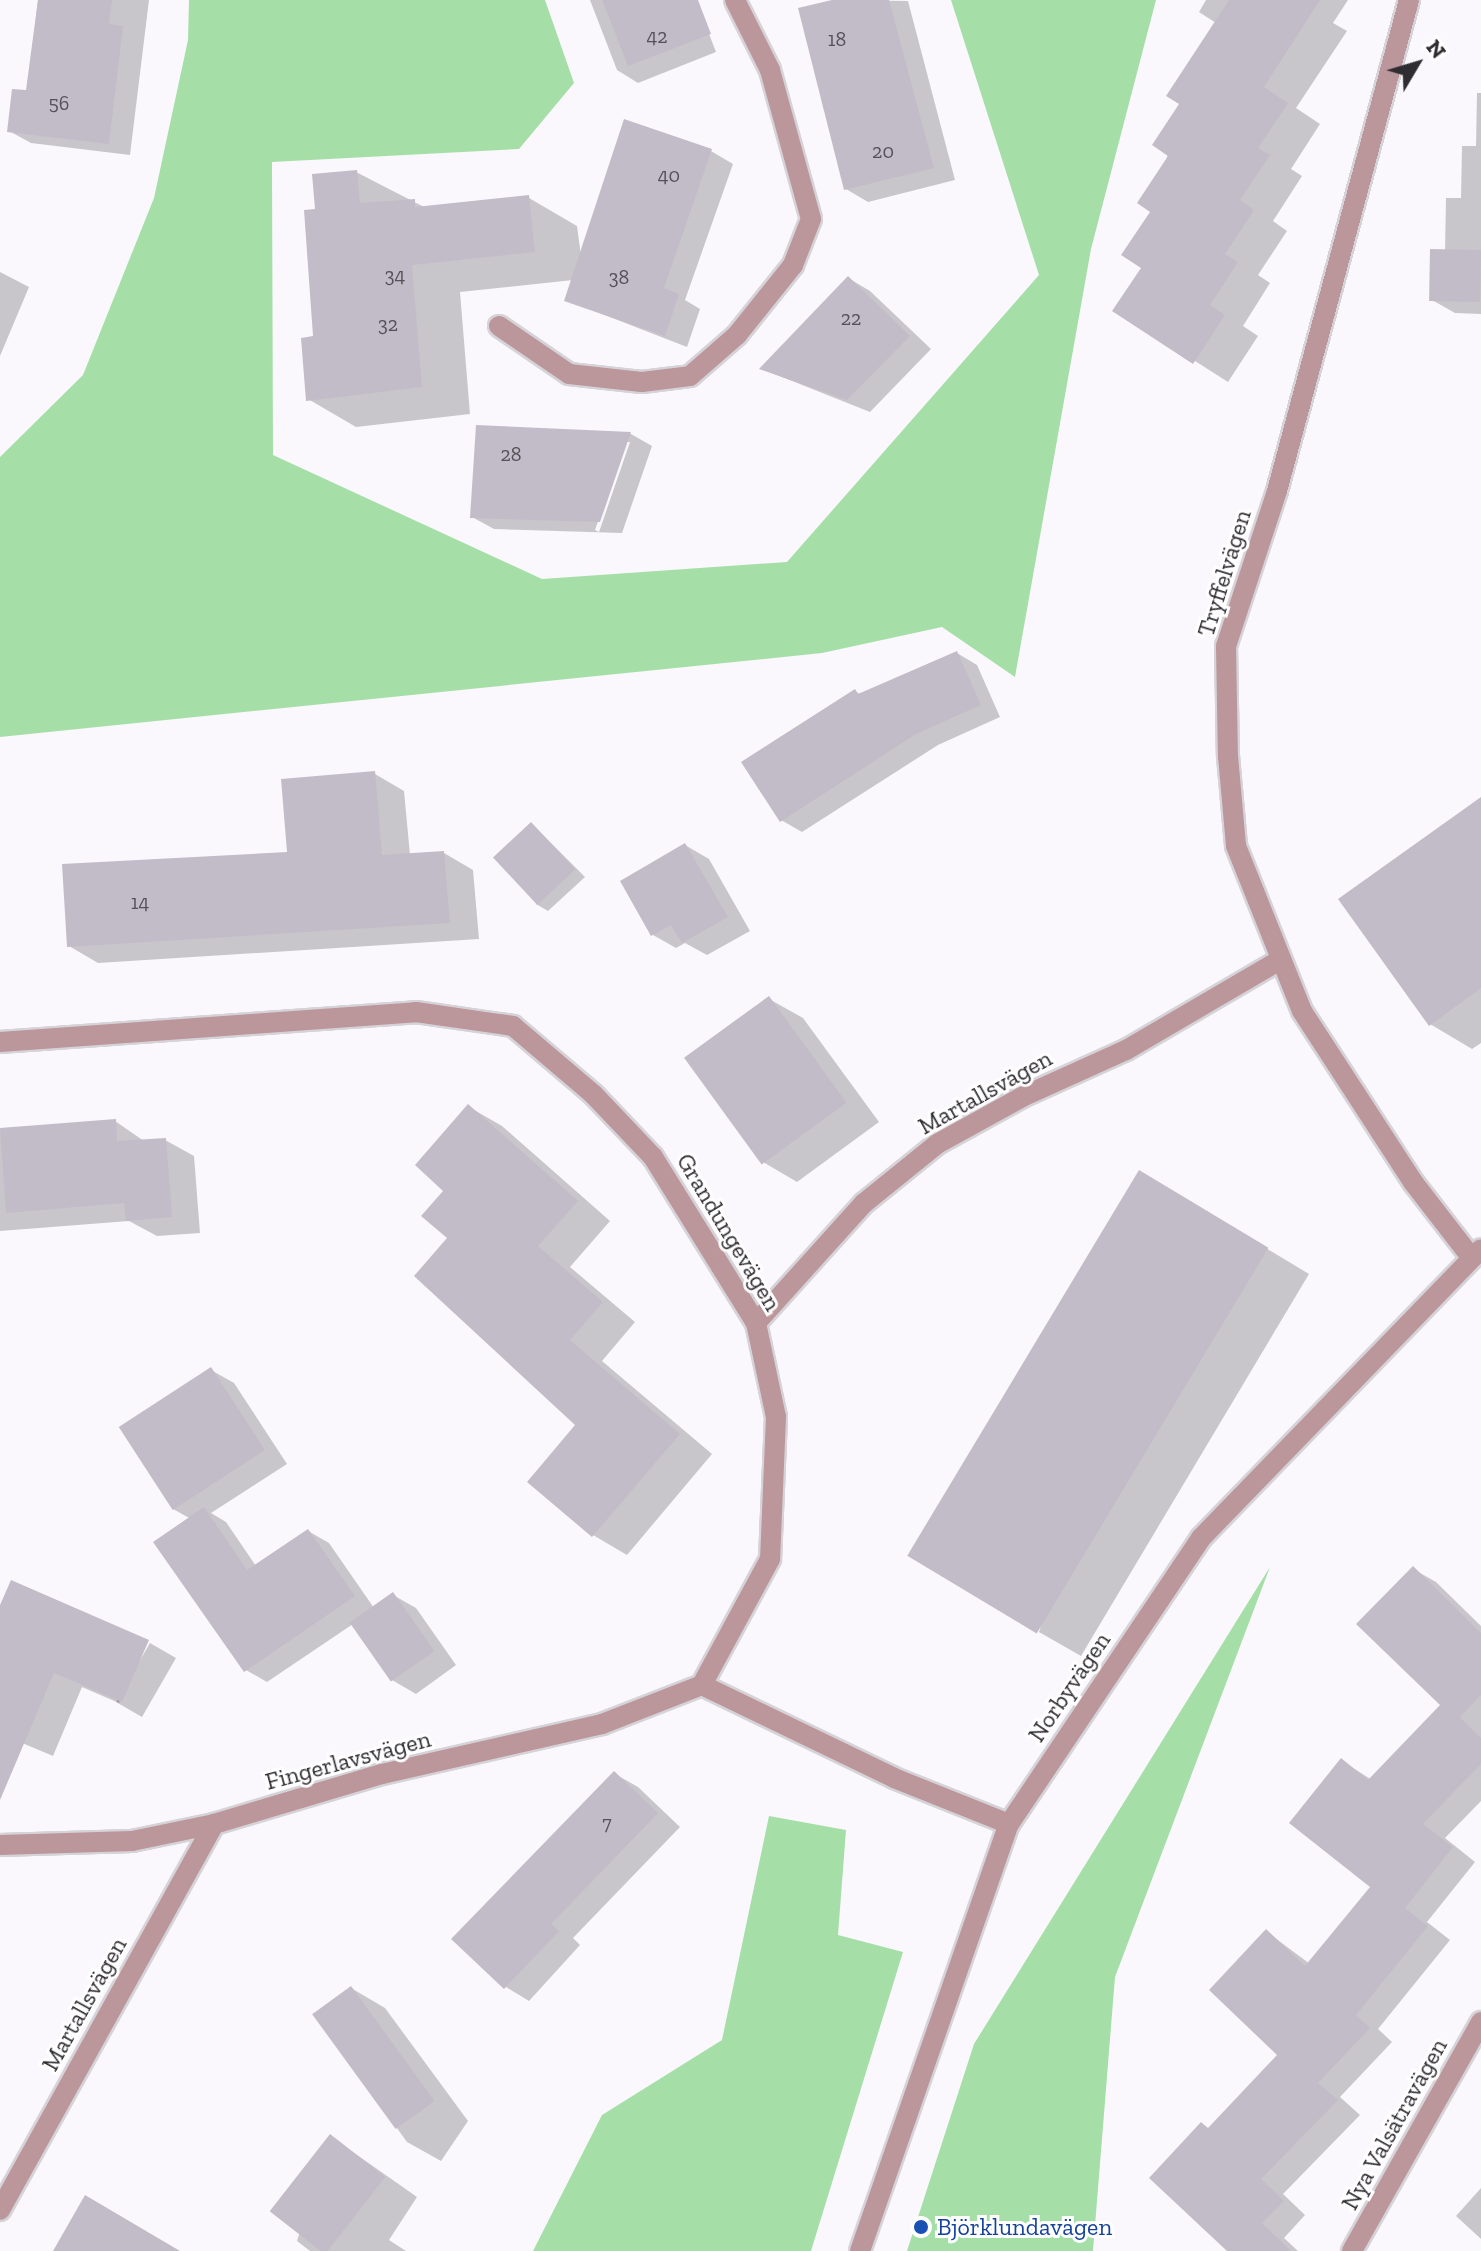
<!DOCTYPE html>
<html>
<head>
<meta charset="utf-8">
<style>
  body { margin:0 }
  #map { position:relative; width:1481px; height:2251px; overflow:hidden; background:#faf8fd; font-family:"Zilla Slab",serif }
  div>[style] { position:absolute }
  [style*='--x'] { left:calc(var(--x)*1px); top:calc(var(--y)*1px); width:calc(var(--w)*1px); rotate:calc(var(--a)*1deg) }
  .green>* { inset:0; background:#a5dfa7 }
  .shadow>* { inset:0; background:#0003; transform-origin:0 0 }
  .building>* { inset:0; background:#c2bcc9; transform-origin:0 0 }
  .roads { filter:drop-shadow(2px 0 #d6d3d8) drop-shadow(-2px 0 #d6d3d8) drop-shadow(0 2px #d6d3d8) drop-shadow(0 -2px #d6d3d8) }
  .minor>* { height:20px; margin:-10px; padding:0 10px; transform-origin:10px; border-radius:10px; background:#bb969a }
  .tertiary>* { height:20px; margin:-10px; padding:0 10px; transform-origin:10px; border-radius:10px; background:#bb969a }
  .dots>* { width:22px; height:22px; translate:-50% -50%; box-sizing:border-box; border:4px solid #fff; border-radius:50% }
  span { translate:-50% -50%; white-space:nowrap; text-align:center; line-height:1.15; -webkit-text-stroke:6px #fff; paint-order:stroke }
  .number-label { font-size:20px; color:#545158 }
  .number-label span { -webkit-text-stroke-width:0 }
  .street-label { font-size:24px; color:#302d32 }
  .transit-label { font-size:24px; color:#164399 }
  .left { translate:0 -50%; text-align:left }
  .north { position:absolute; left:1377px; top:24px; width:80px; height:80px; -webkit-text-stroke:6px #fff; paint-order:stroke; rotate:52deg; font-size:22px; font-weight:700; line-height:32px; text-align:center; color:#302d32 }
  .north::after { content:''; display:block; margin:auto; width:28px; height:36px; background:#302d32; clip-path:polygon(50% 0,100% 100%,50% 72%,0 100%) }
</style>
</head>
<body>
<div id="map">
  <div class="green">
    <div style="clip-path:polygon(189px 0,545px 0,574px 83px,519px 149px,272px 162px,273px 455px,542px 579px,787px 562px,1039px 275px,951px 0,1156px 0,1091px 249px,1015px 677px,942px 627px,822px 653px,0 737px,0 457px,83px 375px,154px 198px,188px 40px)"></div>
    <div style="clip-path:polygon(1270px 1567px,1115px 1977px,1093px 2251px,907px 2251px,974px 2044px)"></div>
    <div style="clip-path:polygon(769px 1816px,846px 1830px,838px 1935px,903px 1952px,811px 2251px,533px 2251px,602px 2115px,722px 2040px)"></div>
  </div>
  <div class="shadow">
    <div style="clip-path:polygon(38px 0,149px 0,130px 155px,31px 143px,9px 131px,27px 93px)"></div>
    <div style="clip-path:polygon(590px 0,696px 0,716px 52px,638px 83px,617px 70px)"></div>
    <div style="clip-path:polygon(840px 0,908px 1px,955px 180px,868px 202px,846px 189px)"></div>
    <div style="clip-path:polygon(1206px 0,1348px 0,1333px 23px,1347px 31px,1296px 108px,1320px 124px,1291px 169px,1302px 176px,1273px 221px,1287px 231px,1258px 275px,1270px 283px,1243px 326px,1258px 336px,1228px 382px,1115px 310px,1144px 267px,1152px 211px,1182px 104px,1216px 23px,1199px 12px)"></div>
    <div style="clip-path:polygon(1477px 93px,1481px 93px,1481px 314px,1455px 313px,1432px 300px,1445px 251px,1446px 198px,1461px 198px,1462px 146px,1476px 146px)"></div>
    <div style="clip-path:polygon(711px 151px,733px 164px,685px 300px,700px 309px,687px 347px,566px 300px,573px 280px,460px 292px,470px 414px,356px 427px,308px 399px,315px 338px,317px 210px,356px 172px,426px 208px,529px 198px,577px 226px,581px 256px)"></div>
    <div style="clip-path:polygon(0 272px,29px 287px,0 356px)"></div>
    <div style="clip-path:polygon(848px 278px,870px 291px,931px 349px,870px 412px,762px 369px)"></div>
    <div style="clip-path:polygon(evenodd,478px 427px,631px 434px,652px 446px,622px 533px,494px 529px,472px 517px,478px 427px,626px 442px,630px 442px,599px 532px,595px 530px,626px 442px)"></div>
    <div style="clip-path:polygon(957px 653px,977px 665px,1000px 717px,938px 745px,802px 832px,781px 820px,855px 691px,861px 695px)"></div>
    <div style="clip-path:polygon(375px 774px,404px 791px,410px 855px,444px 853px,473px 870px,479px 939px,98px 963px,69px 946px,289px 854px)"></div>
    <div style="clip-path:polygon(1481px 799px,1481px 1043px,1472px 1049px,1430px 1024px)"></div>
    <div style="clip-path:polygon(532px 824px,585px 877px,548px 911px,536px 904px)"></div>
    <div style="clip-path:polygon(685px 845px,709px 859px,750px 931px,707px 955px,685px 943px,676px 948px,653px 935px,623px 882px)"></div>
    <div style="clip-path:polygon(769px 999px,803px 1018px,879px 1122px,797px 1182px,763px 1162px)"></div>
    <div style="clip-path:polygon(469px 1107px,502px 1126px,610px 1221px,570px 1267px,635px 1322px,602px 1361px,712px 1454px,627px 1555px,593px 1535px,578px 1425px,450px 1238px,446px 1190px)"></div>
    <div style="clip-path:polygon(115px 1121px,144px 1141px,165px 1140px,194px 1156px,200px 1233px,157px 1236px,129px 1221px,0 1231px,0 1130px)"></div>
    <div style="clip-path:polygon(1181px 1197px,1309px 1274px,1081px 1656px,1039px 1632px)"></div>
    <div style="clip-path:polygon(211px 1370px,234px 1383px,287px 1464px,211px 1513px,226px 1522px,256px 1566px,308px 1531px,329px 1543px,374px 1608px,393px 1595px,416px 1608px,456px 1665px,416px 1694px,392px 1680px,353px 1624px,267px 1682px,246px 1670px,191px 1519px,173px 1509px)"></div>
    <div style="clip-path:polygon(1413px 1569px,1436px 1582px,1481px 1626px,1481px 1801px,1445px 1838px,1475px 1862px,1427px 1922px,1450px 1940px,1378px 2029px,1392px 2042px,1340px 2097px,1360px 2115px,1283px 2194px,1305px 2215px,1284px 2238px,1298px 2251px,1230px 2251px,1210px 2129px,1280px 2055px,1267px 1932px,1310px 1964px,1372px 1887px,1342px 1761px,1372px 1780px,1442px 1705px)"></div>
    <div style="clip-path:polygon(0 1610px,146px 1642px,119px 1703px,82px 1687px,53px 1756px,15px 1740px,0 1747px)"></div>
    <div style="left:150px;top:1643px;width:30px;height:68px;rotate:30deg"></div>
    <div style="clip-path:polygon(615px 1774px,638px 1787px,680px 1827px,573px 1938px,580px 1945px,529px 2001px,506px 1987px)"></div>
    <div style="clip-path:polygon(351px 1988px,385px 2008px,468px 2121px,441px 2161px,407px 2142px,315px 2015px)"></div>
    <div style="clip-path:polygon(330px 2136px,417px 2197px,389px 2240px,406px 2251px,310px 2251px,297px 2241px)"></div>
    <div style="clip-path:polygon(1481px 2188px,1481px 2239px,1456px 2216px)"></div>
  </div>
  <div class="building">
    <div style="clip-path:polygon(38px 0,112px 0,109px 24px,123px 26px,109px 144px,7px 132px,12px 89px,26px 90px)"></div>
    <div style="clip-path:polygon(602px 0,698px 0,711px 34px,628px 66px)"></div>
    <div style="clip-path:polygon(832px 0,889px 0,934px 168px,844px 190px,798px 8px)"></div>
    <div style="clip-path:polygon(1229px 0,1320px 0,1264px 87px,1288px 103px,1258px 148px,1270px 155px,1240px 200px,1254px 210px,1225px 254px,1238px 262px,1210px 305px,1225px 315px,1193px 364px,1112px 311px,1141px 268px,1121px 255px,1150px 212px,1137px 203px,1168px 156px,1152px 145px,1179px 104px,1166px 96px)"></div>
    <div style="clip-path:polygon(624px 119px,712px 149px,664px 288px,679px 294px,665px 336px,564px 301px)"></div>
    <div style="clip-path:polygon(357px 170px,360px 203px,415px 199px,415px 207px,529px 195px,535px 252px,412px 265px,422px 387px,306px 401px,301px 338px,313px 336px,304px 210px,315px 209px,312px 174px)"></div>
    <div style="left:1430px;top:249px;width:51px;height:52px;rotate:1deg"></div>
    <div style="clip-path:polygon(848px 276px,910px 336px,847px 400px,759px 369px)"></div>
    <div style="clip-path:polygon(476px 425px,631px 432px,600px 522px,470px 518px)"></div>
    <div style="clip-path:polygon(957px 651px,981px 705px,916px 734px,780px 822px,741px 762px,855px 689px,858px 694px)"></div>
    <div style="clip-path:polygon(375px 771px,382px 855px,444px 851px,450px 923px,67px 947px,62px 864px,287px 852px,281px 779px)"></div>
    <div style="clip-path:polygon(1481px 797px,1481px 988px,1429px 1026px,1338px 899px)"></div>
    <div style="left:531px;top:822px;width:65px;height:52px;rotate:47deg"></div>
    <div style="clip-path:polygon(685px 843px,728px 917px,682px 943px,671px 925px,651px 936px,620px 881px)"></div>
    <div style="left:769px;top:996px;width:132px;height:105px;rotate:54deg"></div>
    <div style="clip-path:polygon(468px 1104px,578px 1201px,538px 1246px,603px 1302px,570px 1340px,680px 1434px,592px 1537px,527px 1482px,575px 1425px,414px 1276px,447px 1238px,421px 1216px,443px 1191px,415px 1165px)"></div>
    <div style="clip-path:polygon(116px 1119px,117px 1141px,166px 1138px,172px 1217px,126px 1221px,124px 1203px,6px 1213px,0 1128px)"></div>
    <div style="left:1139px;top:1170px;width:151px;height:450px;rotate:31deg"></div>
    <div style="left:211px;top:1367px;width:99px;height:110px;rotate:57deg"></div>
    <div style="clip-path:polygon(204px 1507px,247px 1570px,308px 1529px,355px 1596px,244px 1672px,153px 1542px)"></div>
    <div style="clip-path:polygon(1413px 1566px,1481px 1633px,1481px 1695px,1460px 1717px,1481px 1738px,1481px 1764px,1423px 1824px,1453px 1847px,1405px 1908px,1428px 1926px,1356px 2015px,1370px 2028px,1318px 2083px,1338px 2100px,1261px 2179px,1284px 2201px,1262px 2223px,1291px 2251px,1227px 2251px,1149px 2178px,1201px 2122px,1208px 2128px,1277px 2055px,1209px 1990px,1266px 1929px,1305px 1966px,1370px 1887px,1289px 1823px,1341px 1758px,1368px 1780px,1440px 1705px,1356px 1624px)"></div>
    <div style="clip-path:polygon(11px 1580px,149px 1640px,122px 1702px,54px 1673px,0 1800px,0 1605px)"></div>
    <div style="left:393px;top:1592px;width:72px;height:53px;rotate:55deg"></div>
    <div style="clip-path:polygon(614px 1771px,658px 1813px,551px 1924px,559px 1931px,504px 1989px,451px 1939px)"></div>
    <div style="left:351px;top:1986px;width:142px;height:48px;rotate:54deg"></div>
    <div style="left:330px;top:2134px;width:70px;height:98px;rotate:38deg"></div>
    <div style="clip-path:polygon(85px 2195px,180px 2251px,53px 2251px)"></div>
  </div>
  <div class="roads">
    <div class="minor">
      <div style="--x:1409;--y:0;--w:508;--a:105.05"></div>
      <div style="--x:1277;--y:491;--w:163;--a:108.2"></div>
      <div style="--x:1226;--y:646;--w:110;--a:89"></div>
      <div style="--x:1228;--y:756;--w:90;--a:84.9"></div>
      <div style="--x:1236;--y:846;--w:178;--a:68.2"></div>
      <div style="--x:1302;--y:1011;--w:204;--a:57"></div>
      <div style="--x:1413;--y:1182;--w:95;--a:52.3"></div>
      <div style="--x:499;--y:326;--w:85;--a:34.4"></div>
      <div style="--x:569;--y:374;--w:73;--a:6.3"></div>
      <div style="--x:642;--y:382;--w:48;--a:-7.1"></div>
      <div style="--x:690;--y:376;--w:62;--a:-41.1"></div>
      <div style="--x:737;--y:335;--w:90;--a:-51.3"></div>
      <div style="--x:793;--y:265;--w:49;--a:-68.6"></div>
      <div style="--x:811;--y:219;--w:155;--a:-105.4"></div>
      <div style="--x:770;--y:70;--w:78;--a:-116.6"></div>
      <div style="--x:0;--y:1042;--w:417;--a:-4.1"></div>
      <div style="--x:416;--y:1012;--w:98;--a:8.2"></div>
      <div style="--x:513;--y:1026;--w:106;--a:40.4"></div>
      <div style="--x:594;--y:1095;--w:86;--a:46.4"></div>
      <div style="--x:653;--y:1157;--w:195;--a:58.2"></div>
      <div style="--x:756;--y:1323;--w:96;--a:78"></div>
      <div style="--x:776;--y:1417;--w:142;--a:92.4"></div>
      <div style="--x:770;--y:1559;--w:143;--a:118.4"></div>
      <div style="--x:702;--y:1685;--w:213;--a:25.8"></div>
      <div style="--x:894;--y:1778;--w:124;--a:21.8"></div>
      <div style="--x:756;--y:1323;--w:160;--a:-48"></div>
      <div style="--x:863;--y:1204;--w:95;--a:-39"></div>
      <div style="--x:937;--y:1144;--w:97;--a:-28.9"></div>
      <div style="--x:1022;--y:1097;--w:114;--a:-24.3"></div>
      <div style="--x:1126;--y:1050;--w:178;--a:-30.3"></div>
      <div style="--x:0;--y:1845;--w:132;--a:-1.7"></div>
      <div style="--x:132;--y:1841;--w:84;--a:-11.7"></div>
      <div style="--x:214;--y:1824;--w:175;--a:-16.6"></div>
      <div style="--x:382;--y:1774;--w:226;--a:-12.8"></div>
      <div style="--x:602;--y:1724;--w:107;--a:-21.3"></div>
      <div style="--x:0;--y:2210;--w:441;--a:-61"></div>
      <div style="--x:1352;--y:2251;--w:263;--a:-60.6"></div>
    </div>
    <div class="tertiary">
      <div style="--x:860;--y:2251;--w:452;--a:-70.8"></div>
      <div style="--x:1009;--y:1824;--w:344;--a:-56.1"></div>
      <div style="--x:1201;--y:1538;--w:402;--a:-45.9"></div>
    </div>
  </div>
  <div class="dots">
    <div style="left:921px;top:2227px;background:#1a4fb4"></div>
  </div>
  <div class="number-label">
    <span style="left:657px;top:36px">42</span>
    <span style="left:837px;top:39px">18</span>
    <span style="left:59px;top:103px">56</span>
    <span style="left:883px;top:151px">20</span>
    <span style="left:669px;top:175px">40</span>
    <span style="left:395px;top:275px">34</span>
    <span style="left:619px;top:277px">38</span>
    <span style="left:851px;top:318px">22</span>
    <span style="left:388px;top:324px">32</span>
    <span style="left:511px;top:454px">28</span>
    <span style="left:140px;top:902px">14</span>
    <span style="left:607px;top:1823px">7</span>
  </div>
  <div class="street-label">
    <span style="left:1224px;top:573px;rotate:-73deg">Tryffelvägen</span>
    <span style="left:985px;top:1092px;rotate:-29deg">Martallsvägen</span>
    <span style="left:729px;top:1232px;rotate:59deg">Grandungevägen</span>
    <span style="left:1069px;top:1687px;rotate:-56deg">Norbyvägen</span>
    <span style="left:348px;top:1760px;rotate:-15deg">Fingerlavsvägen</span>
    <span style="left:84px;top:2004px;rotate:-61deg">Martallsvägen</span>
    <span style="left:1394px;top:2124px;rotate:-61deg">Nya Valsätravägen</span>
  </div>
  <div class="transit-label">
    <span class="left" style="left:937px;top:2227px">Björklundavägen</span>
  </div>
  <div class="north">N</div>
</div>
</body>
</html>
